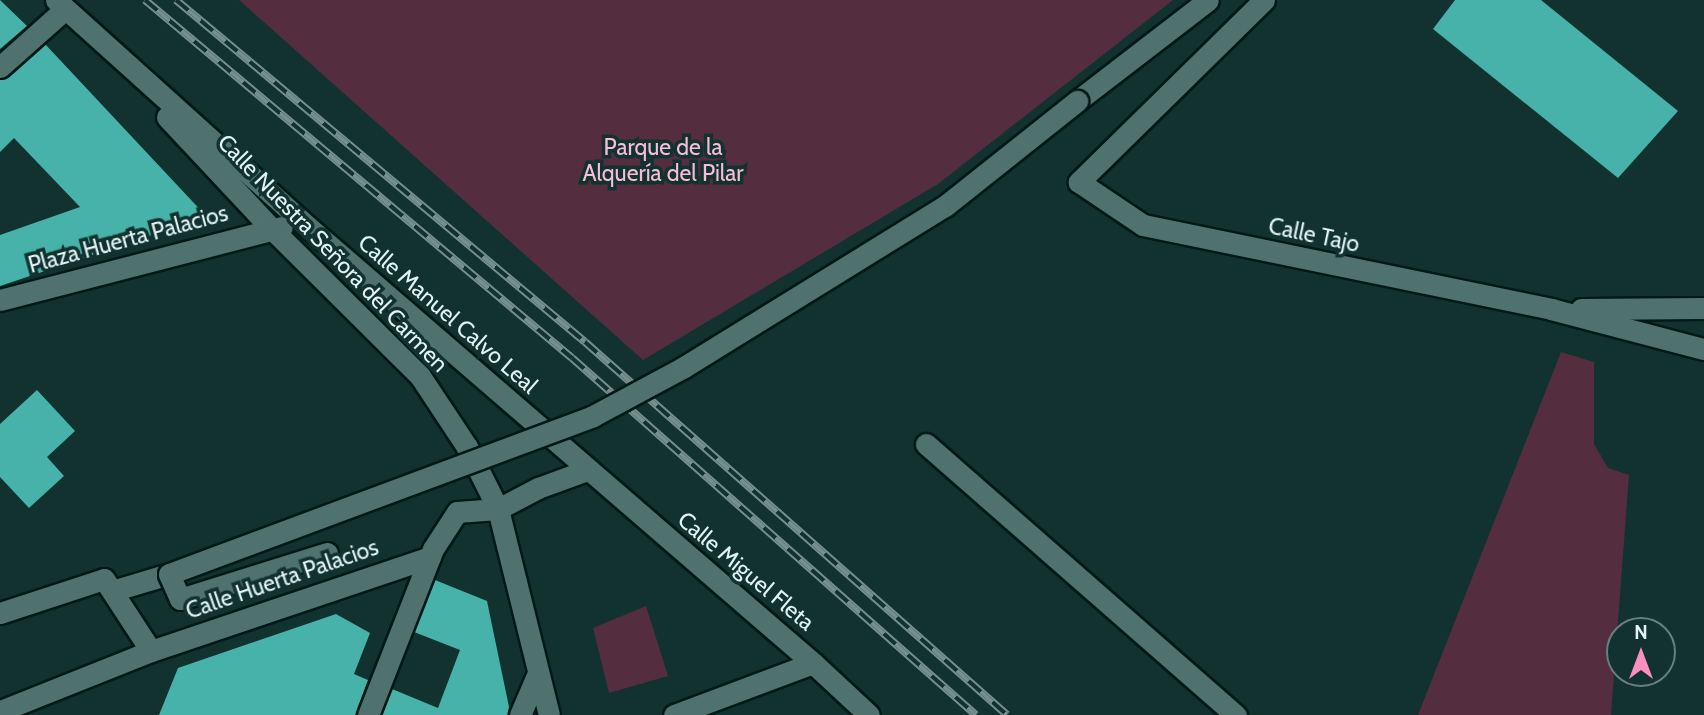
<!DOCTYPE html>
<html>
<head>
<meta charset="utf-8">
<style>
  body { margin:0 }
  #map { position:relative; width:1704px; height:715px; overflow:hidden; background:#11322f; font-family:Cabin,sans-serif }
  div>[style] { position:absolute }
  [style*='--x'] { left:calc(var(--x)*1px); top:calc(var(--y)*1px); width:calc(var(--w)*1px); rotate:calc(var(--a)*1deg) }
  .green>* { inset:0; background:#542e3f }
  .building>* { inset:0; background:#47b2a9 }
  .roads { filter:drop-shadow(2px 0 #021917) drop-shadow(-2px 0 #021917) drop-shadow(0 2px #021917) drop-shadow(0 -2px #021917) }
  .minor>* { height:21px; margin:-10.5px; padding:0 10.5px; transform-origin:10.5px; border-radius:10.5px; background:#50726e }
  .rail>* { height:8px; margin-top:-4px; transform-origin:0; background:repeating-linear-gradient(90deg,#11322f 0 16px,#758f8c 0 32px); box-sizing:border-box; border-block:2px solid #758f8c }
  .bridges { filter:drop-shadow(2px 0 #021917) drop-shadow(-2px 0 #021917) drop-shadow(0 2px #021917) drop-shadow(0 -2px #021917) }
  .minor-bridge>* { height:21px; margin:-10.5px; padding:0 10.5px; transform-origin:10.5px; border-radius:10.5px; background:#50726e }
  span { translate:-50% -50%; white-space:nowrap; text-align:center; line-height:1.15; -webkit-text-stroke:7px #11322f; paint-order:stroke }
  .park-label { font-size:23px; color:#f8bcd6 }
  .street-label { font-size:23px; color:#e2f4f1 }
  .north { position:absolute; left:1606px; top:617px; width:70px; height:70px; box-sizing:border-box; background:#11322f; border:2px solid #65807d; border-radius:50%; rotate:0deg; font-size:19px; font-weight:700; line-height:28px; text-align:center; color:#e2f4f1 }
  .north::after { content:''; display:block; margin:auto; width:24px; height:32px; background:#fc8fc2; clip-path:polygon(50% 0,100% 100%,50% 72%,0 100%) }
</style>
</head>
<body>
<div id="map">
  <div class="green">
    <div style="clip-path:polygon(239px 0,1173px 0,938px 184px,643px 360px)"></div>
    <div style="clip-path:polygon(1561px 352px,1594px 362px,1594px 444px,1608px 468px,1629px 475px,1611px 715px,1418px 715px)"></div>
    <div style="clip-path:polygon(646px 606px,668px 676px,609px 693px,593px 628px)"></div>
  </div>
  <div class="building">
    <div style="clip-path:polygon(0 0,27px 26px,0 49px)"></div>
    <div style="clip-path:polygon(1455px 0,1541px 0,1678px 111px,1618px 178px,1433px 29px)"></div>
    <div style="clip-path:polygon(45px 44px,207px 217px,0 286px,0 235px,80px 207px,14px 138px,0 152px,0 80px,9px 77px)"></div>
    <div style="clip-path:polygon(37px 390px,75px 431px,47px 457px,64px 476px,29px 508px,0 477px,0 424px)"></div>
    <div style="clip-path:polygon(435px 580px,487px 601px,509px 707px,507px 715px,382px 715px,392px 689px,438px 708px,460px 650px,414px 632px)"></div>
    <div style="clip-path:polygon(336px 614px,370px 633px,354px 674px,368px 680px,355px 715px,159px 715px,178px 668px)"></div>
  </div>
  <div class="roads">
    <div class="minor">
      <div style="--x:56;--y:0;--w:338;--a:42"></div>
      <div style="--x:307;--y:226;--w:669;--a:40.82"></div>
      <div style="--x:813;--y:663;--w:76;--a:42.9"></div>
      <div style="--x:1264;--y:0;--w:260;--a:135.5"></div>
      <div style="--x:1079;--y:182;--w:77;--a:33.9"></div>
      <div style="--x:1143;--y:225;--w:417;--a:11.6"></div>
      <div style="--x:1551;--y:309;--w:158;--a:14.7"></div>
      <div style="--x:0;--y:67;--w:87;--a:-41.7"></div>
      <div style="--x:1077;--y:101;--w:165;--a:-37.6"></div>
      <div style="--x:167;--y:117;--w:152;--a:46.9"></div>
      <div style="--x:271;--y:228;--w:210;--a:44.8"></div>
      <div style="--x:420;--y:376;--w:85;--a:56.5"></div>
      <div style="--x:467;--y:447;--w:69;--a:63.4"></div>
      <div style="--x:498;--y:509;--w:212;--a:76.1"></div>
      <div style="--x:0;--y:300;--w:291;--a:-14.5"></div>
      <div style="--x:1581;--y:309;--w:123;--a:-0.5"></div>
      <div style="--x:926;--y:444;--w:412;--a:41.2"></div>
      <div style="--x:112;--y:591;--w:59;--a:-16.6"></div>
      <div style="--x:0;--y:613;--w:109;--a:-18.1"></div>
      <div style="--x:104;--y:579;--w:86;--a:56.9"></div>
      <div style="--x:151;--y:651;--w:162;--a:158.3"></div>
      <div style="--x:151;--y:651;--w:294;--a:-18.6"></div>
      <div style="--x:368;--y:715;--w:178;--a:-68.6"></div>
      <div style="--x:433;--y:549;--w:44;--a:-57"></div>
      <div style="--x:457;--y:512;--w:41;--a:-4.2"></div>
      <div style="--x:498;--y:509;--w:45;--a:-27.7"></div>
      <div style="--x:538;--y:488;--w:52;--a:-20.2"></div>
      <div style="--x:520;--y:715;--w:46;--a:-66.8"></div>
      <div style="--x:674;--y:715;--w:148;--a:-20.5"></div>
    </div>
  </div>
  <div class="rail">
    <div style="--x:145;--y:0;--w:557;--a:39.98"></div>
    <div style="--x:572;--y:358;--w:539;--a:41.47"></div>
    <div style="--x:176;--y:0;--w:533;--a:39.9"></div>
    <div style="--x:585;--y:342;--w:563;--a:41.47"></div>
  </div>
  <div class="bridges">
    <div class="minor-bridge">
      <div style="--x:327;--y:553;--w:154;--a:162.6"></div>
      <div style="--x:180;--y:599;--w:27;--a:-114"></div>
      <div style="--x:169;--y:574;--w:452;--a:-20.4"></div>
      <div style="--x:593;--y:416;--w:103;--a:-28.3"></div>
      <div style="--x:684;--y:367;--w:307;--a:-31.7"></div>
      <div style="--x:945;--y:206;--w:169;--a:-38.5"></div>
    </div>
  </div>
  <div class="park-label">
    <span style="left:663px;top:160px">Parque de la<br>Alquería del Pilar</span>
  </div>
  <div class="street-label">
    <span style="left:1314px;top:235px;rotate:12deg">Calle Tajo</span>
    <span style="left:128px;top:239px;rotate:-15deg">Plaza Huerta Palacios</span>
    <span style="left:333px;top:253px;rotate:46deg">Calle Nuestra Señora del Carmen</span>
    <span style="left:448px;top:314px;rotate:41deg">Calle Manuel Calvo Leal</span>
    <span style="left:746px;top:571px;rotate:40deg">Calle Miguel Fleta</span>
    <span style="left:282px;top:579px;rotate:-19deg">Calle Huerta Palacios</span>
  </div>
  <div class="north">N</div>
</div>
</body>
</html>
